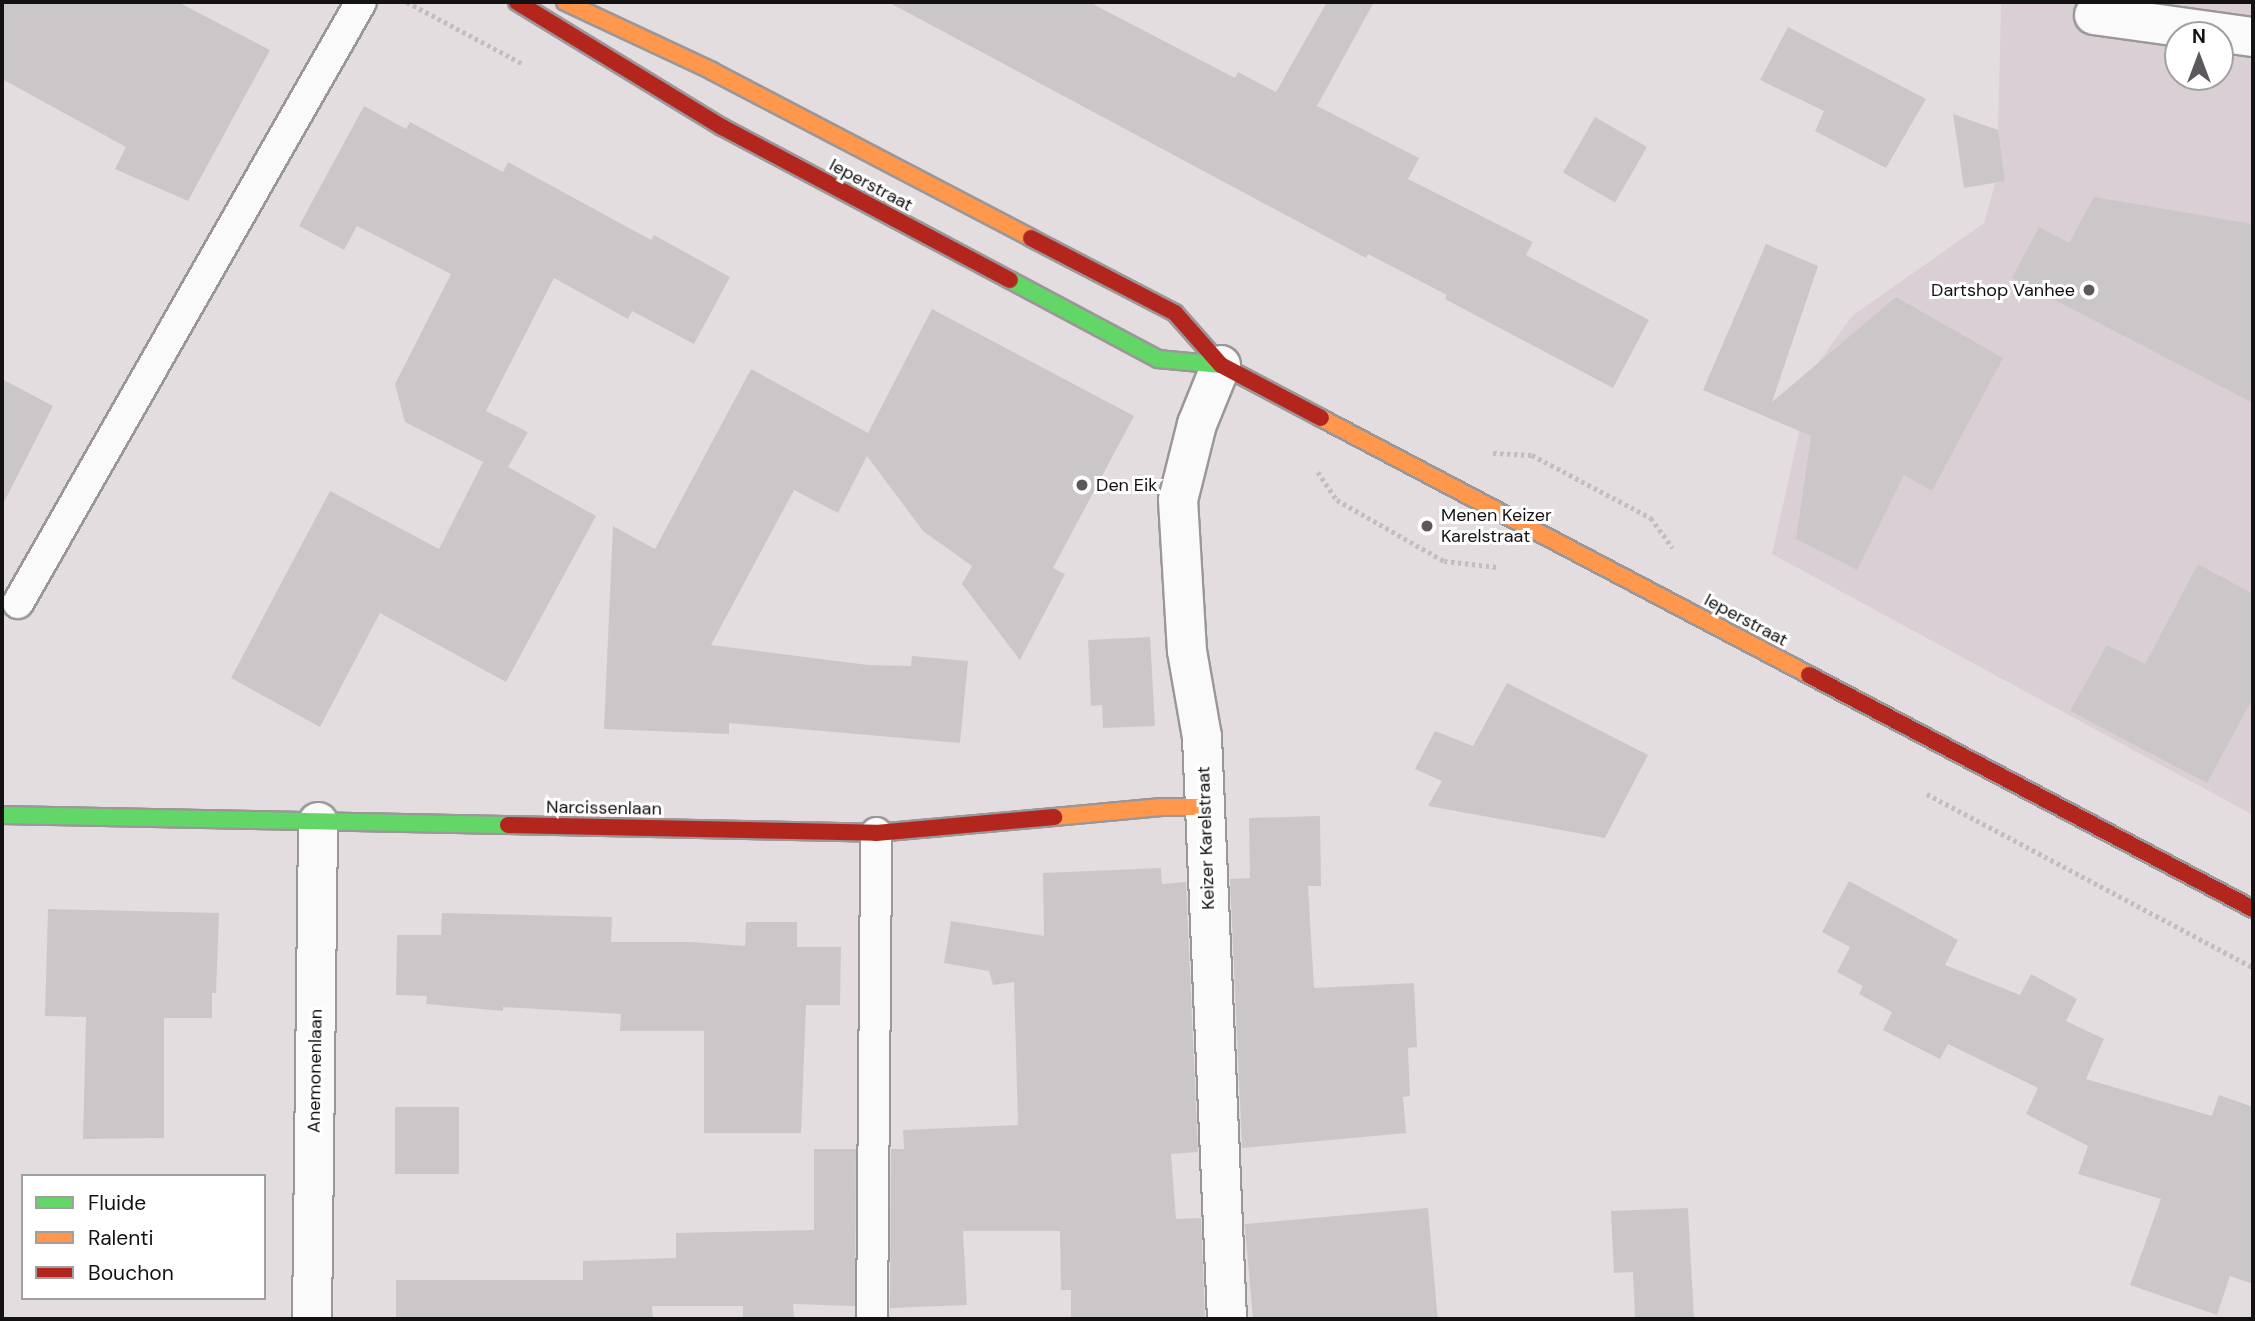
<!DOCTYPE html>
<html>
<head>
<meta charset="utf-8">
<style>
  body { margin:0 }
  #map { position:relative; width:2255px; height:1321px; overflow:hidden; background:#e3dde0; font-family:"DM Sans",sans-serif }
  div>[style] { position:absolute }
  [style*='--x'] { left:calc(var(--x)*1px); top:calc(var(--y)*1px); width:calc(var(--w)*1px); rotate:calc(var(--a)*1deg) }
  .built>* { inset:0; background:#dbcfd6 }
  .building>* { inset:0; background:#cbc7c9; transform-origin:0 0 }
  .path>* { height:4.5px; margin-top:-2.25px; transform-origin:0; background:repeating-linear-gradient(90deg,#c0bfc0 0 3.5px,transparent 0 7px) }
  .roads { filter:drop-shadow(2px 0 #9b9799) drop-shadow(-2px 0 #9b9799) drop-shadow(0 2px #9b9799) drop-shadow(0 -2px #9b9799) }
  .lane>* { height:30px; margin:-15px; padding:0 15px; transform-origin:15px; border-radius:15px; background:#fbfafa }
  .street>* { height:38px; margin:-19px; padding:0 19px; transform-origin:19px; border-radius:19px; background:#fbfafa }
  .fast>* { height:16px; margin:-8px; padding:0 8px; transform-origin:8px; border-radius:8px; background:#63d668 }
  .slow>* { height:16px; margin:-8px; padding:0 8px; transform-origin:8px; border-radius:8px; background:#ff974d }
  .jam>* { height:16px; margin:-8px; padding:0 8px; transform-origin:8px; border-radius:8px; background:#b3261e }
  .dots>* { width:19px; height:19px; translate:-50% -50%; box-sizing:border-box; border:4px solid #fff; border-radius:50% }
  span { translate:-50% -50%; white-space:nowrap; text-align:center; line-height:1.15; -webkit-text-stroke:6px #fff; paint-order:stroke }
  .street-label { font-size:18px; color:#141113 }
  .poi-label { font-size:18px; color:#141113 }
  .right { translate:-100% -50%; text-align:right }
  .left { translate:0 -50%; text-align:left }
  .frame { position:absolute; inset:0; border:4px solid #141113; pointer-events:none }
  .legend { position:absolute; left:21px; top:1174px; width:245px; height:126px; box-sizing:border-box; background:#fff; border:2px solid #a1a0a1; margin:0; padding:9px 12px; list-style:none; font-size:21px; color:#141113 }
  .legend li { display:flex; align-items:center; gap:14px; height:35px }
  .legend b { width:35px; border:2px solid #a1a0a1 }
  .north { position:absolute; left:2164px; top:21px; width:70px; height:70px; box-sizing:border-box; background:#fff; border:2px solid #a1a0a1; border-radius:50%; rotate:0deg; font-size:19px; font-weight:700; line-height:28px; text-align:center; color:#141113 }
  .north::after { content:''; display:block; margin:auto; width:24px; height:32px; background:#5c585b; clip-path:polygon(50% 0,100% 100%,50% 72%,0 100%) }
</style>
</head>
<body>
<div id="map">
  <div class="built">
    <div style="clip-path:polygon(evenodd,2001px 2px,2253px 2px,2253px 815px,1772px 554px,1813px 370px,1852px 316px,1984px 223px,1995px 183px,1991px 155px,1998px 130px,2001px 2px,2178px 35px,2220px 35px,2220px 77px,2178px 77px,2178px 35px)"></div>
  </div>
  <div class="building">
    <div style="clip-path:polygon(2px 2px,178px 2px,270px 50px,188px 201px,115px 169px,126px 147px,2px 79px)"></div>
    <div style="clip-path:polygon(888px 2px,1089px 2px,1235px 78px,1238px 72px,1276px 92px,1327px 2px,1374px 2px,1317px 106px,1419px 158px,1408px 179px,1533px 242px,1526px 255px,1649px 320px,1613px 388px,1445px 299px,1447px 295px,1368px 254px,1366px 258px)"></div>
    <div style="clip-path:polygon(1788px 27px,1926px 99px,1886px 168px,1815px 131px,1824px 111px,1760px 80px)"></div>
    <div style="clip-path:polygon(364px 106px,406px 129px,410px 122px,503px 172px,508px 162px,651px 240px,654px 235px,730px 277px,694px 344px,632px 311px,628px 319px,554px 278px,486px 411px,528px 432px,508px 467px,596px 516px,506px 682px,380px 613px,320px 727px,231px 678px,330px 491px,439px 549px,483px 462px,405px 422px,395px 384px,451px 274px,357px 226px,344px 250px,299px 226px)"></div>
    <div style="clip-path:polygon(1953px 114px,1998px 130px,2005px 181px,1964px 188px)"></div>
    <div style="left:1595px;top:117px;width:60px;height:64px;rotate:30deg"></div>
    <div style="clip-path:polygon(2094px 197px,2253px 224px,2253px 403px,2012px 278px,2039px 227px,2069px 243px)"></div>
    <div style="clip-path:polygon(1766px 244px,1818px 266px,1772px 402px,1896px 297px,2003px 358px,1932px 491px,1904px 475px,1857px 570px,1796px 539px,1811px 436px,1703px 390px)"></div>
    <div style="clip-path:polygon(932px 309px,1134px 416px,1053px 568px,1065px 574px,1020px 660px,962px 584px,972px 566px,923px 531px,867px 456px,838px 513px,794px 490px,711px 645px,868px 665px,911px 666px,912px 656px,968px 661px,960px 743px,729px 723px,729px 734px,604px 729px,613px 526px,655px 549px,751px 369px,868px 433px)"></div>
    <div style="clip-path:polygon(2px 379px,53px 406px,2px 506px)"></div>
    <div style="clip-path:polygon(2198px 564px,2253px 594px,2253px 698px,2207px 783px,2070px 711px,2107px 645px,2145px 664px)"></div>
    <div style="clip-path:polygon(1150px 637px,1155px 726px,1103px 728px,1102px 705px,1091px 706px,1088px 640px)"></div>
    <div style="clip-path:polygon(1507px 683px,1648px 755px,1605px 838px,1428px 806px,1442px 781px,1415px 769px,1435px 731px,1473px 746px)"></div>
    <div style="clip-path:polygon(1320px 816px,1321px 886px,1308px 886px,1314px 988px,1414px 983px,1417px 1047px,1408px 1048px,1410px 1096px,1403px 1097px,1406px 1133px,1242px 1148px,1230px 879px,1250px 878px,1249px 818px)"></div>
    <div style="clip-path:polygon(1161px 868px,1162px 884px,1186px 882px,1198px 1152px,1171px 1154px,1176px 1219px,1201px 1218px,1205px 1319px,1071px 1319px,1071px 1290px,1061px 1290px,1060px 1231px,963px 1231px,967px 1305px,890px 1308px,891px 1149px,904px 1149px,903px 1130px,1018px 1125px,1014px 982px,993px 985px,989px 971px,944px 963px,951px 921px,1044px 936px,1043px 873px)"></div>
    <div style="clip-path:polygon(1849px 881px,1958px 940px,1945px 965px,2020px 995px,2031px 974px,2077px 999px,2066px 1021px,2104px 1039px,2086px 1079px,2212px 1116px,2219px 1095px,2253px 1107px,2253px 1284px,2230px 1276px,2217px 1315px,2130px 1285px,2161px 1199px,2078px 1174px,2088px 1146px,2026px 1114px,2038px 1088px,1948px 1044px,1940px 1059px,1883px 1030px,1892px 1012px,1859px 994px,1863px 986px,1837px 972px,1850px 947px,1822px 932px)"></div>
    <div style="clip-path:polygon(48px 909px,219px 913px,216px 993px,212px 993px,212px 1018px,164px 1018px,164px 1138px,83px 1139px,86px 1017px,45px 1016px)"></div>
    <div style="clip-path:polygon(442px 913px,612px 917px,611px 942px,691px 942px,745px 946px,746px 922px,797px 922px,797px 947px,841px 947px,840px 1005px,806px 1005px,801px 1133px,704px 1133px,704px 1031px,620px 1031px,621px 1014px,503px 1007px,503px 1011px,426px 1004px,427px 996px,396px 995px,397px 935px,441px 935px)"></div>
    <div style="left:459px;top:1107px;width:67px;height:64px;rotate:90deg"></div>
    <div style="clip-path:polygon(814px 1149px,856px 1149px,855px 1306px,793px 1304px,794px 1319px,743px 1319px,743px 1306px,652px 1306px,653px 1319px,396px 1319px,396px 1280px,583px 1280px,583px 1261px,676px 1258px,676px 1233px,814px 1230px)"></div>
    <div style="left:1428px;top:1208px;width:111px;height:184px;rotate:85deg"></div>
    <div style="clip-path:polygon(1688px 1208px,1694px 1319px,1635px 1319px,1633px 1272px,1614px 1273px,1611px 1211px)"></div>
  </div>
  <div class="path">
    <div style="--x:407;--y:2;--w:132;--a:28.1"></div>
    <div style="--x:1493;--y:453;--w:39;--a:3"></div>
    <div style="--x:1532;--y:455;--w:135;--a:27.9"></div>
    <div style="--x:1651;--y:518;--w:37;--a:54"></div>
    <div style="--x:1318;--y:472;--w:34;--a:56"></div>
    <div style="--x:1337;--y:500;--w:123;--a:29.7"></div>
    <div style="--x:1444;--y:561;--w:54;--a:6.3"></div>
    <div style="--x:1927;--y:794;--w:369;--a:28"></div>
  </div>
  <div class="roads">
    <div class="lane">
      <div style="--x:18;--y:603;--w:692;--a:-60.29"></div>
      <div style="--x:872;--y:1319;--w:486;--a:-89.5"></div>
    </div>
    <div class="street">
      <div style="--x:2094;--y:15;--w:161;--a:7.9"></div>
      <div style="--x:1221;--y:365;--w:64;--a:112.1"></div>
      <div style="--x:1197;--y:424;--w:78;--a:104"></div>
      <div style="--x:1178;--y:500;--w:151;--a:86.6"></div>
      <div style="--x:1187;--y:651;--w:87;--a:80.1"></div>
      <div style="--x:1202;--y:737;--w:583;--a:87.54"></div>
      <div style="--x:312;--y:1319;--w:497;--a:-89.3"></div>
    </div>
    <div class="fast">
      <div style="--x:1010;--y:280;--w:168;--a:28.1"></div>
      <div style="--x:1158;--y:359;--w:63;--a:5.4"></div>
      <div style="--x:2;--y:815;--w:506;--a:1.13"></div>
    </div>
    <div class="slow">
      <div style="--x:565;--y:2;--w:162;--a:25.1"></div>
      <div style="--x:712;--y:71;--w:360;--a:27.6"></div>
      <div style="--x:1321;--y:418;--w:552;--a:27.77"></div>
      <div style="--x:1054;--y:817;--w:108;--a:-5.3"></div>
      <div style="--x:1162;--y:807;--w:42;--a:0"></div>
    </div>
    <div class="jam">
      <div style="--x:517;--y:2;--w:240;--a:31.4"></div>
      <div style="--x:722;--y:127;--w:326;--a:28"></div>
      <div style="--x:1031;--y:238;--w:162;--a:27.5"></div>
      <div style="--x:1175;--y:313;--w:69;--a:48.5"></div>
      <div style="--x:1221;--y:365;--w:113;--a:27.9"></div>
      <div style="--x:1809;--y:675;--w:502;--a:27.79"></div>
      <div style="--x:508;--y:825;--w:368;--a:1.2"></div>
      <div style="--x:876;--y:833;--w:179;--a:-5.1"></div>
    </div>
  </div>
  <div class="dots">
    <div style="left:2089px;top:290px;background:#5c585b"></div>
    <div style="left:1082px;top:485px;background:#5c585b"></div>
    <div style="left:1427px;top:526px;background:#5c585b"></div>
  </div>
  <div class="street-label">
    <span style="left:871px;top:185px;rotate:28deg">Ieperstraat</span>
    <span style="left:1746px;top:620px;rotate:28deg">Ieperstraat</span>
    <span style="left:604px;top:808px;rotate:1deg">Narcissenlaan</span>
    <span style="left:1206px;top:838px;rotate:-92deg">Keizer Karelstraat</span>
    <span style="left:315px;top:1071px;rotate:-89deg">Anemonenlaan</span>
  </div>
  <div class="poi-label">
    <span class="right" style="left:2075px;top:290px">Dartshop Vanhee</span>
    <span class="left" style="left:1096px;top:485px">Den Eik</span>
    <span class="left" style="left:1441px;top:526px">Menen Keizer<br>Karelstraat</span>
  </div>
  <div class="frame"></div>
  <ul class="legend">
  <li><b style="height:9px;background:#63d668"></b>Fluide</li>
  <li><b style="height:9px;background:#ff974d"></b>Ralenti</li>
  <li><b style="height:9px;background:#b3261e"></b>Bouchon</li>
  </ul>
  <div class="north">N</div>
</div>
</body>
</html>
